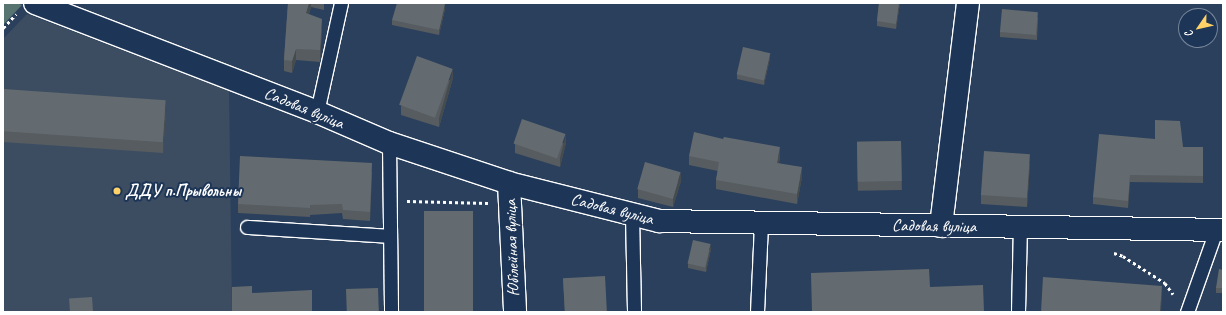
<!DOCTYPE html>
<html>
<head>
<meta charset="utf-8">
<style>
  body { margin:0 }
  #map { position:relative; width:1226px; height:315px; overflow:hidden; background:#2b405c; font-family:Caveat,sans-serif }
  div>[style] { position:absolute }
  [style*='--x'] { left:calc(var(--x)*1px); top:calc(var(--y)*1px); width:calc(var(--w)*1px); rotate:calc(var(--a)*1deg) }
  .built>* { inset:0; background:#3c4d62 }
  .green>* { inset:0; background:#577471 }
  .path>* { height:2.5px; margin-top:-1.25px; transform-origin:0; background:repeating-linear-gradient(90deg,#fff 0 3px,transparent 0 6px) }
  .roads { filter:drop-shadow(1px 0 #fff) drop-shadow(-1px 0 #fff) drop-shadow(0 1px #fff) drop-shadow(0 -1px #fff) }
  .service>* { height:13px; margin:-6.5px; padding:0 6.5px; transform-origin:6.5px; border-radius:6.5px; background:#1d3557 }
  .minor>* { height:22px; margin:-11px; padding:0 11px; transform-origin:11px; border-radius:11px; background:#1d3557 }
  .wall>* { inset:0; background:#565c60; transform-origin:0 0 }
  .shaded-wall>* { inset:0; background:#464b4e }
  .building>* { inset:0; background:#646b70; transform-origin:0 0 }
  .dots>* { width:11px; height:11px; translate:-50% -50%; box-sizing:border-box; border:2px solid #1d3557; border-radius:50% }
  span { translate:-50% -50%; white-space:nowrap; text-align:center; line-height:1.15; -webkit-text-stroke:4px #1d3557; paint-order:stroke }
  .street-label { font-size:17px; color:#fff }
  .poi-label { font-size:17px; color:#fff; font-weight:700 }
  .left { translate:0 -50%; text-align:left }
  .frame { position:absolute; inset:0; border:4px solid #fff; pointer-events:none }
  .north { position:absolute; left:1178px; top:8px; width:40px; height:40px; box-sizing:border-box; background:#1d3557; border:1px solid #77869a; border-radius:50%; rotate:236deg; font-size:11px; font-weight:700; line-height:16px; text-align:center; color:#fff }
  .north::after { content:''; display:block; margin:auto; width:14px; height:18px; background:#ffd166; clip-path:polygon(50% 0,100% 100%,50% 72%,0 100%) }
</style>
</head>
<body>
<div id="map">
  <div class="built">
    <div style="clip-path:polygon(27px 14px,229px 91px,232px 312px,3px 312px,3px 39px)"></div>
  </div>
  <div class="green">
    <div style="clip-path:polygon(3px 3px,16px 3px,22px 5px,3px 25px)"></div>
  </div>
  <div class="path">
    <div style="--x:3;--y:28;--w:19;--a:-47"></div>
    <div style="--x:407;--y:201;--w:81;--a:1.4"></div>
    <div style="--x:1114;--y:253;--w:9;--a:18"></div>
    <div style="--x:1123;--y:256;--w:50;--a:32.7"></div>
    <div style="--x:1165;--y:283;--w:14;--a:54"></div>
  </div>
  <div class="roads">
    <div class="service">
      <div style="--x:317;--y:112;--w:112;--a:-77.6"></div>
      <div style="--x:389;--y:143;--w:169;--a:89.3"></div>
      <div style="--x:632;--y:214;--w:98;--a:88.8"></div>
      <div style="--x:247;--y:227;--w:142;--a:3.6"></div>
      <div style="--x:757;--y:312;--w:89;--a:-87.4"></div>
      <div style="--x:1018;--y:312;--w:85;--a:-88.7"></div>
      <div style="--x:1187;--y:312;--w:87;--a:-70.5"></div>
    </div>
    <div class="minor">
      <div style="--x:35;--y:3;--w:302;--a:21.1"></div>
      <div style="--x:317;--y:112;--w:78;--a:23.3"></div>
      <div style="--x:389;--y:143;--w:126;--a:18.4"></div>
      <div style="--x:509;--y:183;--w:155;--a:14.2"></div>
      <div style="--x:659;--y:221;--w:564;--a:0.91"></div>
      <div style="--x:509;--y:183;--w:129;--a:87.3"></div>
      <div style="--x:941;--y:226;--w:225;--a:-83.1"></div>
    </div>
  </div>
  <div class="wall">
    <div style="clip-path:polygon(288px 3px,324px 3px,324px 10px,311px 7px,309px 14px,322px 30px,320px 62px,296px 60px,292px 73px,284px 71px,284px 60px)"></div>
    <div style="clip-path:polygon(879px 3px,900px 3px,896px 29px,877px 26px,877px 21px)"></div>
    <div style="clip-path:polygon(445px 9px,439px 35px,392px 25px,392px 20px)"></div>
    <div style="clip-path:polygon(1038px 17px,1037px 40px,1000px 37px,1000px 32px)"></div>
    <div style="clip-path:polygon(770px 58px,764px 85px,737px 79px,737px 74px)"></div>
    <div style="clip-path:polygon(453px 78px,439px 127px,401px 115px,401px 106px)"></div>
    <div style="clip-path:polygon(3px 89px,166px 111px,163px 153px,3px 142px)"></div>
    <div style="clip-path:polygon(1155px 139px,1183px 147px,1203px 147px,1203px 183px,1130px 182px,1128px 208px,1093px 204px,1093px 197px)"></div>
    <div style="left:901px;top:141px;width:49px;height:44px;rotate:89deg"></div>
    <div style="clip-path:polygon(566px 143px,560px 167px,515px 153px,515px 144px)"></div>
    <div style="clip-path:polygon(689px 156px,780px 156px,779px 163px,802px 177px,797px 204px,716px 189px,716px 180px,718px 171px,689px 165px)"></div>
    <div style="clip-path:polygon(1030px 163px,1027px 207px,981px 204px,981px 195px)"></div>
    <div style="clip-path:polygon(372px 172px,370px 221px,343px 219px,342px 213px,310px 215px,310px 217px,238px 213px,238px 204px)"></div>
    <div style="clip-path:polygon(681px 181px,673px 207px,638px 198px,638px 189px)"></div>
    <div style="clip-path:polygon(711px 249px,706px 272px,688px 268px,688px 263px)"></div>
    <div style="clip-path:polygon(1223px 270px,1223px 293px,1216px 293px,1216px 288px)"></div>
    <div style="clip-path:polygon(563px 278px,607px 312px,565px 312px)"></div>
  </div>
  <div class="shaded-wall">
    <div style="clip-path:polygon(309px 3px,311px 3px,311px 7px,306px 24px,306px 13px)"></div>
    <div style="clip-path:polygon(899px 3px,900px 3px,896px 29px,896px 24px)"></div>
    <div style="clip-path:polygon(445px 4px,445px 9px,439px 35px,439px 30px)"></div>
    <div style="clip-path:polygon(322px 19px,322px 30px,320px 62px,320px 50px)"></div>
    <div style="clip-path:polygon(296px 49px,296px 60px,292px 73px,292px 61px)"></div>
    <div style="clip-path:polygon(770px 53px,770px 58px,764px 85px,764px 80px)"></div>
    <div style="clip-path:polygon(453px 69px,453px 78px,439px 127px,439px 118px)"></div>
    <div style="clip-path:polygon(166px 99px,166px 111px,163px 153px,163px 142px)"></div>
    <div style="clip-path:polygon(566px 134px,566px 143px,560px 167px,560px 158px)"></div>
    <div style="clip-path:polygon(780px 147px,780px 156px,777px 172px,777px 163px)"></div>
    <div style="clip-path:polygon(1030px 154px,1030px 163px,1027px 207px,1027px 198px)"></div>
    <div style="clip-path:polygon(372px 163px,372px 172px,370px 221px,370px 212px)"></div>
    <div style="clip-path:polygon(802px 167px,802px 177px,797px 204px,797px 194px)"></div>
    <div style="clip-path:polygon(681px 172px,681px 181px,673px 207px,673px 198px)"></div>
    <div style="clip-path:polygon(1130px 175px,1130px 182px,1128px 208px,1128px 201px)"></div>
    <div style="clip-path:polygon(711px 244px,711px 249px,706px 272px,706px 267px)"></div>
    <div style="clip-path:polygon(1162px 286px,1162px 298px,1161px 312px,1160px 312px)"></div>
  </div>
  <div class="building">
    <div style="clip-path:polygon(288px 3px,309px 3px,306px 13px,322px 19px,320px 50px,296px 49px,292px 61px,284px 60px)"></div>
    <div style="clip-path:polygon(397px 3px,442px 3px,445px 4px,439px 30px,392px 20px)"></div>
    <div style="clip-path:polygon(879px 3px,899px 3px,896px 24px,877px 21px)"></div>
    <div style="left:1002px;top:9px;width:36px;height:23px;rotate:5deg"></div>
    <div style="left:743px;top:47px;width:28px;height:28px;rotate:13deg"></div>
    <div style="left:417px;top:56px;width:38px;height:52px;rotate:20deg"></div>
    <div style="left:3px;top:89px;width:163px;height:42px;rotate:4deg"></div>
    <div style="left:522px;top:119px;width:46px;height:26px;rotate:19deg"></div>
    <div style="clip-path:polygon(1155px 120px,1180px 121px,1183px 147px,1203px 147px,1203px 176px,1130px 175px,1128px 201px,1093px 197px,1099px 134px,1155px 139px)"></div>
    <div style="clip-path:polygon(694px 132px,723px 139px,724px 137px,780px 147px,777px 163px,802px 167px,797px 194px,716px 180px,719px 162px,689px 156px)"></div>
    <div style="left:901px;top:141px;width:40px;height:44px;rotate:89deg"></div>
    <div style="left:984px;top:151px;width:46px;height:44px;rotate:4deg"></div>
    <div style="clip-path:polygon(240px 156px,372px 163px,370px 212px,343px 210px,342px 204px,310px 205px,310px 208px,238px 204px)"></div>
    <div style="left:645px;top:162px;width:37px;height:28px;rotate:16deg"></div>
    <div style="left:424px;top:211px;width:49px;height:101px"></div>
    <div style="left:693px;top:240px;width:18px;height:24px;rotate:13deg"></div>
    <div style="clip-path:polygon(929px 269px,930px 287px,983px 285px,984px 312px,812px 312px,811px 273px)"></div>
    <div style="clip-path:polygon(1219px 269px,1223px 270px,1223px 288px,1216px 288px)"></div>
    <div style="left:605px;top:276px;width:36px;height:42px;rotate:87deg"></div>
    <div style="clip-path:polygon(1043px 277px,1162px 286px,1160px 312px,1041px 312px)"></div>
    <div style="clip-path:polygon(252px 286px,252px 293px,312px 290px,312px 312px,232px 312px,232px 287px)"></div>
    <div style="left:378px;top:288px;width:24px;height:32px;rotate:88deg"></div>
    <div style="left:92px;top:297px;width:15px;height:23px;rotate:86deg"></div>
  </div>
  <div class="dots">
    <div style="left:117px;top:191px;background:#ffd166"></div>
  </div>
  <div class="street-label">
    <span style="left:304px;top:108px;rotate:22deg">Садовая вуліца</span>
    <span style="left:612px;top:209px;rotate:14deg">Садовая вуліца</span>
    <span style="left:934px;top:226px;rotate:1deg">Садовая вуліца</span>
    <span style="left:512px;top:248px;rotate:-92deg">Юбілейная вуліца</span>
  </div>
  <div class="poi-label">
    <span class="left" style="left:125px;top:191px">ДДУ п.Прывольны</span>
  </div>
  <div class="frame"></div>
  <div class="north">С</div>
</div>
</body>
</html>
